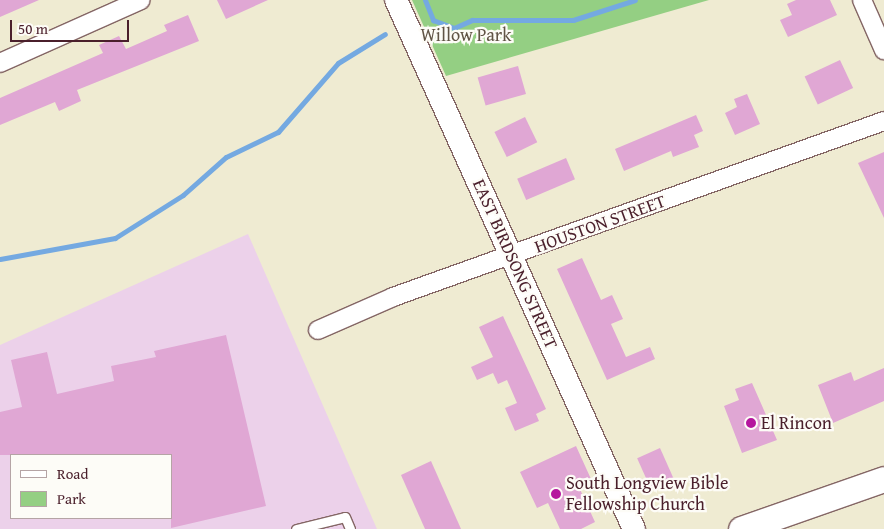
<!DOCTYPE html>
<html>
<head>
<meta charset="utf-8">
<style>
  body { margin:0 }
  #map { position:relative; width:884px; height:529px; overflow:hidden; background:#efebd2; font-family:"Gentium Book Plus",serif }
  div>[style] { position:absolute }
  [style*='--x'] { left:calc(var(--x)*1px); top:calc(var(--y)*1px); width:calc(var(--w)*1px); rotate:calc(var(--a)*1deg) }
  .built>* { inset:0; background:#ecd1ea }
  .green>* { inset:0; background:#94cf83 }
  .stream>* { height:5px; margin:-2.5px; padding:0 2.5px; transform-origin:2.5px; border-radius:2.5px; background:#74a9e1 }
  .building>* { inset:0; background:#e0a7d4; transform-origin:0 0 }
  .roads { filter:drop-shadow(1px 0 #846665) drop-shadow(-1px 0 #846665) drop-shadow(0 1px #846665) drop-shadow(0 -1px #846665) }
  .service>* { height:9px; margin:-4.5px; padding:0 4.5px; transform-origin:4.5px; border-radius:4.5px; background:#fff }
  .minor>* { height:18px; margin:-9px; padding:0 9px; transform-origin:9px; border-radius:9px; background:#fff }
  .tertiary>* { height:22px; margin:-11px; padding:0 11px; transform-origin:11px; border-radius:11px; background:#fff }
  .secondary>* { height:25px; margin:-12.5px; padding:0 12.5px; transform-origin:12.5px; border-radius:12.5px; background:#fff }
  .dots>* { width:14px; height:14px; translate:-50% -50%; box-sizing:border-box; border:2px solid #fdfcf7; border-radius:50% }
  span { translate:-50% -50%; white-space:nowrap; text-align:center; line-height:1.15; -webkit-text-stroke:4.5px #fdfcf7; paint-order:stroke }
  .park-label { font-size:18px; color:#605445 }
  .street-label { font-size:18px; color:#4a1f2b }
  .poi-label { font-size:18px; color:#4a1f2b }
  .left { translate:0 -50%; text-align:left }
  .legend { position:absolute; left:10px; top:454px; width:162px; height:65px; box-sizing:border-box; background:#fdfcf7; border:1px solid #b5a4a5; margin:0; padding:6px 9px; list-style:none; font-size:15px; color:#4a1f2b }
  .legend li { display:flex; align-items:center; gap:10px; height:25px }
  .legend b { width:25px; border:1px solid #b5a4a5 }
  .scale { position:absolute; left:10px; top:20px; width:119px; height:22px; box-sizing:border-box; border:2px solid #4a1f2b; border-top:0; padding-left:6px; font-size:15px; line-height:18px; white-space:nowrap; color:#4a1f2b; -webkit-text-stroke:4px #fdfcf7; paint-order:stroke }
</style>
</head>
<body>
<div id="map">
  <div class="built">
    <div style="clip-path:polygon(evenodd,248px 234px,377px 529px,0 529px,0 345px,248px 234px,11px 455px,171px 455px,171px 518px,11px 518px,11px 455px)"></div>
  </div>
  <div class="green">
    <div style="clip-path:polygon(412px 0,709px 0,446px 76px)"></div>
  </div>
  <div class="stream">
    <div style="--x:425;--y:0;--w:22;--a:68"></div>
    <div style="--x:433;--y:20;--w:22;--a:21"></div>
    <div style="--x:454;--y:28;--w:20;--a:-24"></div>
    <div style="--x:472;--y:20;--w:101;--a:0"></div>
    <div style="--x:573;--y:20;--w:65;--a:-17.9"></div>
    <div style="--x:0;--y:259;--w:117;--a:-10.3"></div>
    <div style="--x:115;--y:238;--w:80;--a:-32.3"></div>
    <div style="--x:183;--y:195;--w:57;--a:-41.5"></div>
    <div style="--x:226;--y:157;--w:58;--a:-25.7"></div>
    <div style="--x:278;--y:132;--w:91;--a:-49"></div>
    <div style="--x:338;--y:63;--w:55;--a:-31.7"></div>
  </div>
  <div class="building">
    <div style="clip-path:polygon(0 0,39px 0,0 17px)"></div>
    <div style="clip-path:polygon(217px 0,268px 0,226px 19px)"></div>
    <div style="clip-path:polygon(796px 0,830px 0,837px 15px,788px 37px,780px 20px,792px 15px,787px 4px)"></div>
    <div style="clip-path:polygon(188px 15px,199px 41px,77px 90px,81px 101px,59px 111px,55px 102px,0 125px,0 98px,103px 53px,99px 45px,119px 36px,126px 49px,167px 31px,164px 25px)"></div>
    <div style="left:840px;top:60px;width:31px;height:39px;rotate:65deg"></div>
    <div style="left:518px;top:66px;width:29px;height:42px;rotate:74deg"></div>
    <div style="clip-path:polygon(747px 94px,760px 124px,735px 135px,725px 113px,737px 107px,734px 99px)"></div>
    <div style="clip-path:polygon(696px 115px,703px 131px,694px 135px,699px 147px,673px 157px,671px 151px,624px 171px,615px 149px)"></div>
    <div style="left:525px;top:117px;width:28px;height:34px;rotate:64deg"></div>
    <div style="clip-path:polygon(884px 152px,884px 218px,858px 163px)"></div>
    <div style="left:566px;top:158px;width:23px;height:53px;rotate:67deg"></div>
    <div style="clip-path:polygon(582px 258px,601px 300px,612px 295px,623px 319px,611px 324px,626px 357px,650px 347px,655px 359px,607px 380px,557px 269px)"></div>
    <div style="clip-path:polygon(503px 316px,546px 409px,536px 414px,539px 421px,515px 431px,505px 408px,517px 403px,507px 380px,498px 384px,493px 373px,477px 380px,471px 367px,493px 357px,479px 327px)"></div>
    <div style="clip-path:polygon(226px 335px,266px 506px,171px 528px,171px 455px,0 455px,0 412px,22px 407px,11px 360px,47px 352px,57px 394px,114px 381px,111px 366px,156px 357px,154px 351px)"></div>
    <div style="clip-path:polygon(884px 368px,884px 401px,833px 423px,818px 385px,851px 372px,854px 381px)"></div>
    <div style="clip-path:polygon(752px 383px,777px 440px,742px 453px,724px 406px,739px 400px,735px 389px)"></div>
    <div style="clip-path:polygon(576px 446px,591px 479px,578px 485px,595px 522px,581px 529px,560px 529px,548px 503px,537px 508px,520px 472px)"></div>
    <div style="left:660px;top:448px;width:35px;height:25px;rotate:66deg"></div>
    <div style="clip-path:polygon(431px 461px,461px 529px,425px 529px,401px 475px)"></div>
  </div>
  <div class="roads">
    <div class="service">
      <div style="--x:296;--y:529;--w:50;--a:-13.8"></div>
      <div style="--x:345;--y:517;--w:13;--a:67"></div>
    </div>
    <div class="minor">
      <div style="--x:862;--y:0;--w:55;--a:66.3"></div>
      <div style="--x:0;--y:63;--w:154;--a:-24.1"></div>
      <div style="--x:318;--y:330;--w:82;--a:-23.7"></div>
      <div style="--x:393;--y:297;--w:522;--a:-19.72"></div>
    </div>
    <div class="tertiary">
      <div style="--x:396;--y:0;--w:580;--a:65.78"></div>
    </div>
    <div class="secondary">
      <div style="--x:741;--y:529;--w:151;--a:-19.3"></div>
    </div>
  </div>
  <div class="dots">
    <div style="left:751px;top:423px;background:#b5179e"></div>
    <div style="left:556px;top:494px;background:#b5179e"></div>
  </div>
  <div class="park-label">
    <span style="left:466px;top:35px">Willow Park</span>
  </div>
  <div class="street-label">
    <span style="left:600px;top:224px;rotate:-20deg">HOUSTON STREET</span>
    <span style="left:515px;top:264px;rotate:66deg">EAST BIRDSONG STREET</span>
  </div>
  <div class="poi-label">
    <span class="left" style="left:761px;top:423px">El Rincon</span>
    <span class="left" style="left:566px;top:494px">South Longview Bible<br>Fellowship Church</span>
  </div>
  <ul class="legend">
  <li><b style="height:6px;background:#fff"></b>Road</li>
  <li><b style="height:14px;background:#94cf83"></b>Park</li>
  </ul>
  <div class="scale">50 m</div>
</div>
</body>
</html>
